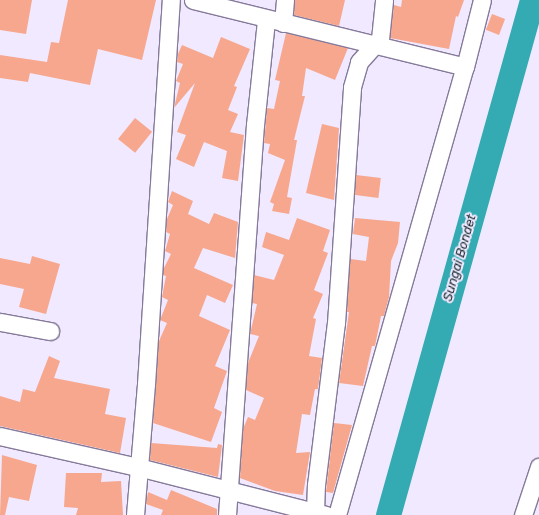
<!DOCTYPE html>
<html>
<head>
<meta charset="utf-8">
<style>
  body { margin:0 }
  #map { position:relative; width:539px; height:515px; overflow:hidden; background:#f0e9ff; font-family:Rubik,sans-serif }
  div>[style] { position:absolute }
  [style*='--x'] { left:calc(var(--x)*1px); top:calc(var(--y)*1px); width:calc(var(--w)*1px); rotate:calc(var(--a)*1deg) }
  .river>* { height:25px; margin:-12.5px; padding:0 12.5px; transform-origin:12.5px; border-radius:12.5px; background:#34aab2 }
  .building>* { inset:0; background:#f7a78d; transform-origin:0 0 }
  .roads { filter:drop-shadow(1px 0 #857a9a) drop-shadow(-1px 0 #857a9a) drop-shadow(0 1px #857a9a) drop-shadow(0 -1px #857a9a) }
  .minor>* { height:17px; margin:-8.5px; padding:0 8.5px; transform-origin:8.5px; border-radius:8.5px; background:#fff }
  span { translate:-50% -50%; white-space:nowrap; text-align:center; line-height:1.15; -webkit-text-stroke:4px #f0e9ff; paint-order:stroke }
  .water-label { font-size:13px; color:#192d2f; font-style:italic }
</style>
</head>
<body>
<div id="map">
  <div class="river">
    <div style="--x:388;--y:515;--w:535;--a:-74.38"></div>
  </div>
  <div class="building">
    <div style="clip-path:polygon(0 0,32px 0,26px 34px,0 30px)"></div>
    <div style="clip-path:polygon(68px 0,156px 0,142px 60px,98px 49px,90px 85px,30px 73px,28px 82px,0 78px,0 55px,47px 62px,51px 42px,59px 43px)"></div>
    <div style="clip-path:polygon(295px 0,345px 0,339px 26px,294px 15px)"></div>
    <div style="clip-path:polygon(402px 0,464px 0,458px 17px,456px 16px,449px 49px,390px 38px,394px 5px,401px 7px)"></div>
    <div style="left:492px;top:14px;width:14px;height:17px;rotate:21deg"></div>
    <div style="clip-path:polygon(286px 33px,348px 48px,335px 80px,306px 68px,302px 96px,305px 96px,294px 140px,297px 140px,287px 197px,292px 198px,289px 214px,272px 211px,274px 204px,270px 202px,285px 160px,268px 153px,270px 144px,264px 143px,267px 108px,274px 109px,280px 81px,275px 80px)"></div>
    <div style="clip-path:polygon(221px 37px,250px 49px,234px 86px,237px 87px,228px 110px,238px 114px,230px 132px,244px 135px,238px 181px,222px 178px,227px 151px,204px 142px,194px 167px,176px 159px,186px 135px,177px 132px,195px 83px,174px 108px,180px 83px,176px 81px,183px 64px,177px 62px,178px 54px,182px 45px,213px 58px)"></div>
    <div style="left:135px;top:118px;width:22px;height:27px;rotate:39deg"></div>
    <div style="clip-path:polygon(322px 124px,339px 128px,334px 200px,306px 193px)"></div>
    <div style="left:356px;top:175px;width:25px;height:20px;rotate:7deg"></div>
    <div style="clip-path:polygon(172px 191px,193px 201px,188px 214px,209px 224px,214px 213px,238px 222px,235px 258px,203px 248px,194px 268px,233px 285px,225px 303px,207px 295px,199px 316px,230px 330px,215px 366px,227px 371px,214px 408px,222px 412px,211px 442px,153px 423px,159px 341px,167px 323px,160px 320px,168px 300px,162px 297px,166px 276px,163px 275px,163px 270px,171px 254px,165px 251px,170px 234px,166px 232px,167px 219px,173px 205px,168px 202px)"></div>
    <div style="clip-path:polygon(297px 218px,330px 230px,323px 251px,328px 253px,314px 290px,323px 294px,313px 318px,316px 319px,309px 356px,322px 358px,318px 389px,315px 389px,310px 415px,302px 414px,296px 453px,310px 452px,303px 495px,275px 491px,240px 478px,243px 429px,248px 417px,255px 420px,264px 398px,246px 390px,248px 363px,259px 336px,250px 334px,257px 304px,252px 303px,254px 275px,274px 280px,284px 255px,262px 247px,266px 232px,289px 240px)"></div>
    <div style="clip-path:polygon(355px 218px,400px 222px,398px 243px,391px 261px,389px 297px,384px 316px,381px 316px,375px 346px,372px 346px,363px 386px,339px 383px,349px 312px,347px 312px,350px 259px,366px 261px,369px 237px,353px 234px)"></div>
    <div style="clip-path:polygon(32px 256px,60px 264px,46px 314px,19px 307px,24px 289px,0 284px,0 258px,30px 264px)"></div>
    <div style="clip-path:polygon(49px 356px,60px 361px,54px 378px,110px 389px,105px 414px,126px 418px,120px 453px,0 426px,0 396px,20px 402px,23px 389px,35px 392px)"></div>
    <div style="clip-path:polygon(334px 423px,352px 425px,333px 493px,326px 492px)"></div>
    <div style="clip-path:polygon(151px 443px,217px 448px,218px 444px,222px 445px,218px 477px,150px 460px)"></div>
    <div style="clip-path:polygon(2px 455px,37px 465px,29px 501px,9px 497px,5px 515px,0 515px)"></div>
    <div style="clip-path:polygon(66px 473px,102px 473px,101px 482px,121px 481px,123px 515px,76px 515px,78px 508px,64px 507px)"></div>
    <div style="clip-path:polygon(171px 490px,217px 509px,217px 515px,161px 515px,163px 510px,146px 504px,148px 492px,167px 500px)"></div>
  </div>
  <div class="roads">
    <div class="minor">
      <div style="--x:193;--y:0;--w:280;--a:13.8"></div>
      <div style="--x:283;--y:23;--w:23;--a:-85"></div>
      <div style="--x:0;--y:322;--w:51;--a:10.2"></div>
      <div style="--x:0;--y:436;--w:141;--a:12.7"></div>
      <div style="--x:138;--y:467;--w:183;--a:14.3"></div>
      <div style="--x:135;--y:515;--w:131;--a:-85.2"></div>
      <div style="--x:146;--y:384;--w:385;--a:-86.3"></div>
      <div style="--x:227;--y:515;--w:391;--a:-85.9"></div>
      <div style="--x:255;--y:125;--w:106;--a:-84"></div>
      <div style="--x:326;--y:515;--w:11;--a:-165"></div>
      <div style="--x:315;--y:512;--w:27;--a:-88"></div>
      <div style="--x:316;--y:485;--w:163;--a:-83"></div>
      <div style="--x:336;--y:323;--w:237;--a:-86.1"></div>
      <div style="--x:352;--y:87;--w:26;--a:-74"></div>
      <div style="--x:359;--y:62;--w:31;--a:-48"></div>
      <div style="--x:380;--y:39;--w:39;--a:-84"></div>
      <div style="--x:337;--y:515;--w:466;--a:-74.1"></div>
      <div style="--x:465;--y:67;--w:69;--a:-75.8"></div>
      <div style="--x:523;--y:515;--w:51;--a:-71.6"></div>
    </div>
  </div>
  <div class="water-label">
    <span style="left:460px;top:258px;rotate:-74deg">Sungai Bondet</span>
  </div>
</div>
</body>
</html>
